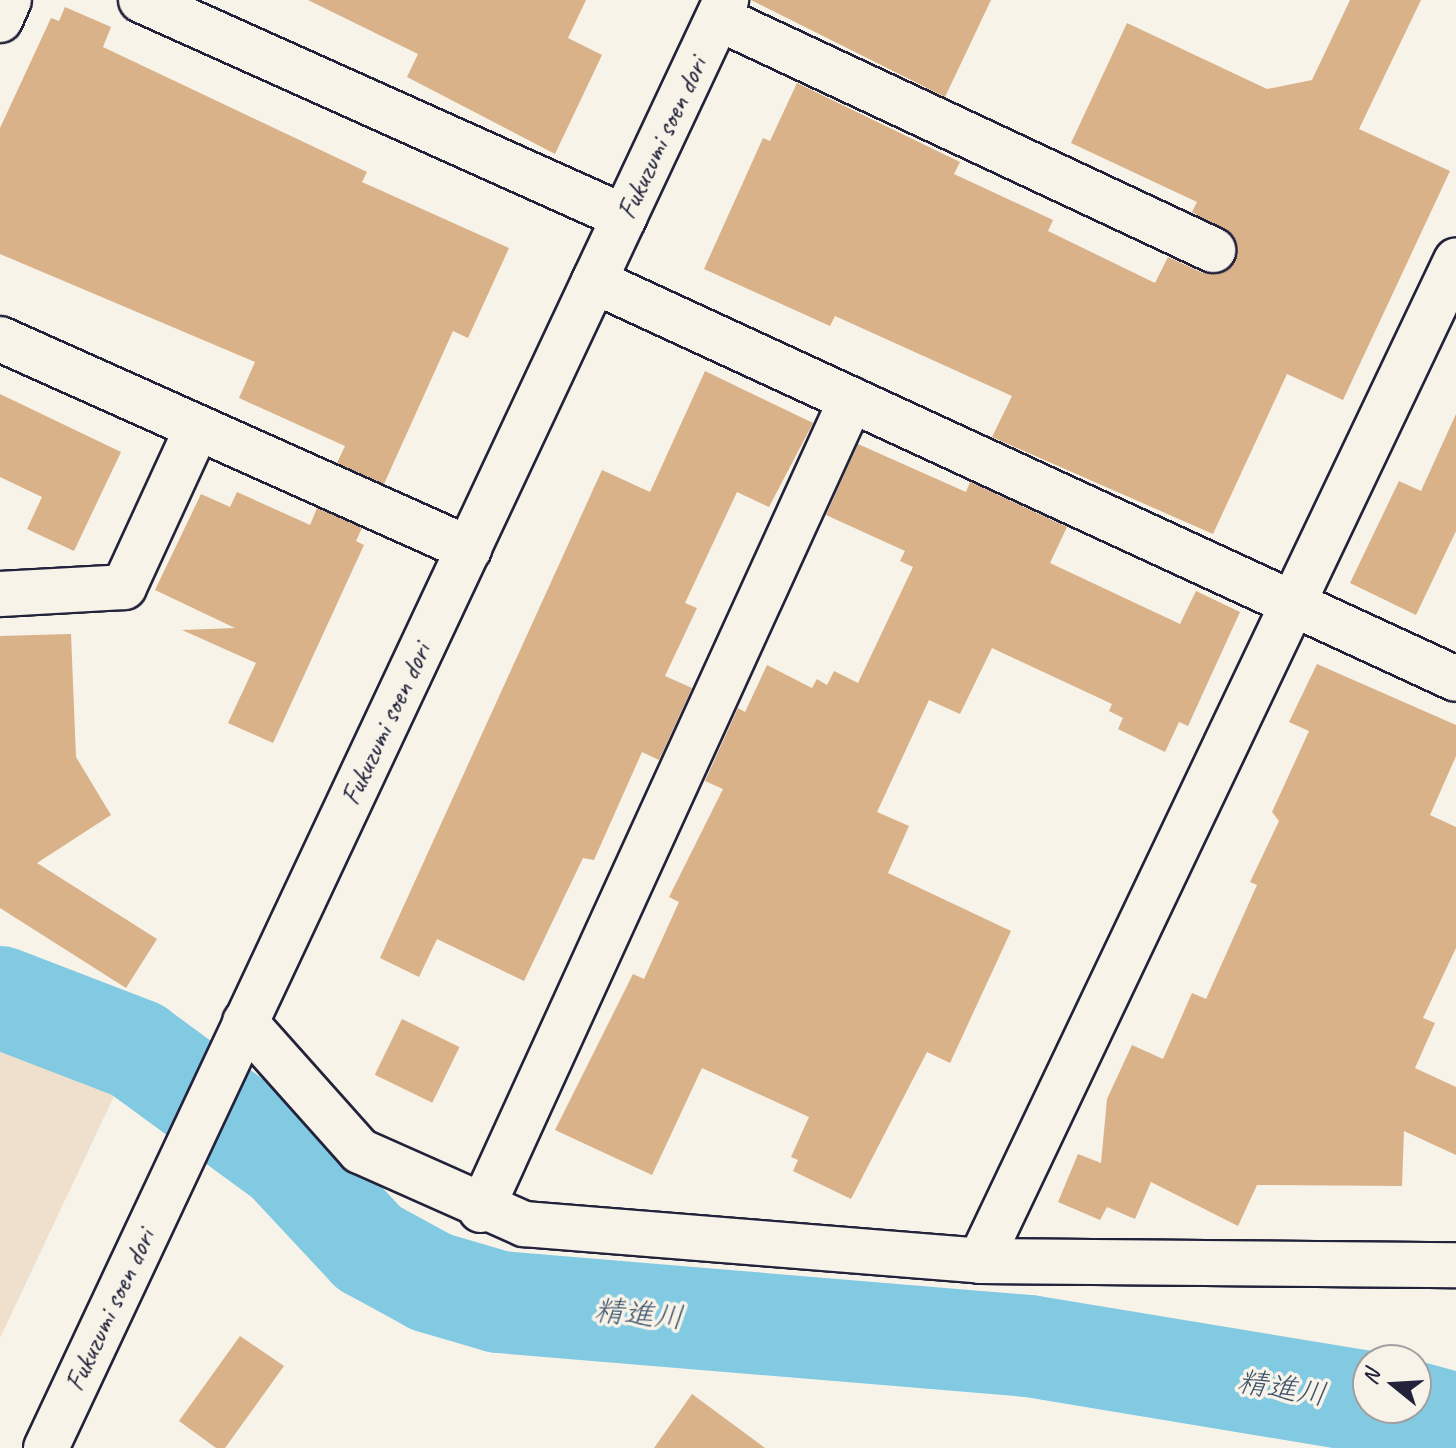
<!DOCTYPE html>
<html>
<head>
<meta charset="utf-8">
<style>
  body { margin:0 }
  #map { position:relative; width:1456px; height:1448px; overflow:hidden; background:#f7f3e8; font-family:Caveat,"Klee One",sans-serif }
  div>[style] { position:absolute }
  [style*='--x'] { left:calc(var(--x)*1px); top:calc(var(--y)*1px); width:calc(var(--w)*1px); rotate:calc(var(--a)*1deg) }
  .built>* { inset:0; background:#eee0cc }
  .river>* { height:102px; margin:-51px; padding:0 51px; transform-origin:51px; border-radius:51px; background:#81cae2 }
  .building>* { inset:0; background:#d9b28a; transform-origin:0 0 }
  .roads { filter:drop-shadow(2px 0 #22223b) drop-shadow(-2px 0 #22223b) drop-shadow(0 2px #22223b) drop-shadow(0 -2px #22223b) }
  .street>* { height:44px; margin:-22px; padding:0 22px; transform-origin:22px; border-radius:22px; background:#f7f3e8 }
  .secondary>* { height:44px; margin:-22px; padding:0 22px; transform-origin:22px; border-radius:22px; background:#f7f3e8 }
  span { translate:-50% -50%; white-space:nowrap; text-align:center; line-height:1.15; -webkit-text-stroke:7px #f7f3e8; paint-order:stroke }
  .street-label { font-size:28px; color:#22223b }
  .water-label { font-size:30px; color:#3e546d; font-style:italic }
  .north { position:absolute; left:1352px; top:1344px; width:80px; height:80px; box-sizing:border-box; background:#f7f3e8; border:2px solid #a29fa3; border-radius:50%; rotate:288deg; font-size:22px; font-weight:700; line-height:32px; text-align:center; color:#22223b }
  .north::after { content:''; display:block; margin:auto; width:28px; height:36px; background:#22223b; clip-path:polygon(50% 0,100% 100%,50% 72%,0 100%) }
</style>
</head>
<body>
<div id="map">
  <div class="built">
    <div style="clip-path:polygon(0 1051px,115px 1094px,0 1338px)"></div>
  </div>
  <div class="river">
    <div style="--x:0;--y:997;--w:147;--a:21.1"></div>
    <div style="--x:137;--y:1050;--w:185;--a:36.2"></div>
    <div style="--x:286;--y:1159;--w:122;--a:47"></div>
    <div style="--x:369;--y:1248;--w:71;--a:28.7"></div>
    <div style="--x:431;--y:1282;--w:71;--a:16.4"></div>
    <div style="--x:499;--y:1302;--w:532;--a:4.75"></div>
    <div style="--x:1029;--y:1346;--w:344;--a:9.4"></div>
    <div style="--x:1398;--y:1408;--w:60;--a:15.4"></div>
  </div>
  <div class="building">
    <div style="clip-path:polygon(308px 0,586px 0,568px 38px,602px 55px,555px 154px,407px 77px,418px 54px)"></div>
    <div style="clip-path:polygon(751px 0,991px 0,945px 97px)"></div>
    <div style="clip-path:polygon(1350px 0,1421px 0,1359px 129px,1450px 171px,1343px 400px,1287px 374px,1213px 534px,992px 437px,1012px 396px,835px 316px,830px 326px,704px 269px,763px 138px,770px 141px,797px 83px,960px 162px,954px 174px,1053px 220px,1048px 231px,1155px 283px,1168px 257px,1203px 273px,1227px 271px,1236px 260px,1234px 236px,1192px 212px,1197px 202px,1071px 143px,1127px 23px,1267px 89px,1312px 80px)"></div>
    <div style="clip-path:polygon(65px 7px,111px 27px,103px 47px,367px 172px,362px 182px,509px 248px,468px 338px,453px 331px,384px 484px,337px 463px,345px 446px,239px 398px,255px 362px,0 254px,0 128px,51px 18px,59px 21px)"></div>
    <div style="clip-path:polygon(705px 371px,813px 423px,769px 507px,737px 492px,685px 603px,697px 608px,665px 676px,692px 688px,659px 760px,642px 752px,594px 860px,583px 858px,524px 981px,437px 939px,419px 977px,380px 958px,602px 470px,650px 492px)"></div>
    <div style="clip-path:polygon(0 394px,121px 452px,74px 551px,27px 529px,42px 497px,0 477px)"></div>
    <div style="clip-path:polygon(1456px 414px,1456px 531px,1416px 615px,1350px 583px,1399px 481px,1421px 491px)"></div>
    <div style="clip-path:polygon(858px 444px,966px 492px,970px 482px,1067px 527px,1050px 563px,1180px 624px,1196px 591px,1240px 612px,1188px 726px,1179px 722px,1165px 752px,1118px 729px,1123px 718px,1109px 711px,1112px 704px,992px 648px,960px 714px,929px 700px,877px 812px,909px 826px,888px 873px,1011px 931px,950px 1063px,927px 1052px,851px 1199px,793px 1171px,798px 1160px,791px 1157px,809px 1117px,702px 1068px,652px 1175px,555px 1130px,633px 974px,644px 979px,679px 902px,669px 897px,723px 789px,705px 781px,738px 708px,745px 712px,767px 665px,812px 688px,817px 679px,827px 685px,834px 671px,858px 683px,913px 567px,900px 561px,905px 551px,826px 515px)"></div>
    <div style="clip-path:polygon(237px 492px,310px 525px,317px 508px,362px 528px,356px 541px,364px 545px,273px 743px,228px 723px,256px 663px,182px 630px,235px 628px,155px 590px,201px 494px,230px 507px)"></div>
    <div style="clip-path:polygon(71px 634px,76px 757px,111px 815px,37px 863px,157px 939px,126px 988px,0 908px,0 636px)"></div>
    <div style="clip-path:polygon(1317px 664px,1456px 725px,1456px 756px,1430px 815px,1456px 827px,1456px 948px,1423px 1018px,1435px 1023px,1415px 1068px,1456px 1087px,1456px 1155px,1404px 1131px,1402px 1186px,1257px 1185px,1238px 1226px,1151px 1182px,1135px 1219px,1107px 1207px,1100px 1220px,1058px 1202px,1078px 1154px,1101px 1163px,1107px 1099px,1132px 1045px,1163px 1059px,1192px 993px,1206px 999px,1257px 885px,1250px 882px,1279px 821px,1272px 812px,1309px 731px,1289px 722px)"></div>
    <div style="left:402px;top:1019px;width:64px;height:62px;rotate:26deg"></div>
    <div style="clip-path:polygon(240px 1336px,284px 1366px,225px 1448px,216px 1448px,179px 1421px)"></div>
    <div style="clip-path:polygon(692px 1394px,765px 1448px,654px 1448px)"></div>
  </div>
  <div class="roads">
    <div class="street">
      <div style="--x:141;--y:0;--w:530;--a:24.19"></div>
      <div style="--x:718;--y:18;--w:547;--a:25.11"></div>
      <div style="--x:0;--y:20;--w:22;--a:-66"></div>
      <div style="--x:594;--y:281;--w:949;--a:24.78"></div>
      <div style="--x:0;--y:339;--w:514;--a:24.12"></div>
      <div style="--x:0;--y:594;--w:124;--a:-3.2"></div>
      <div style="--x:124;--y:587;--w:175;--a:-65.3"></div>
      <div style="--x:245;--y:1022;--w:173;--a:48.3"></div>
      <div style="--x:360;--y:1151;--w:180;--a:24"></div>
      <div style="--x:524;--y:1224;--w:457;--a:4.6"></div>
      <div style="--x:980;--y:1261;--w:476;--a:0.5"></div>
      <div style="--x:481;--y:1210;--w:891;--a:-65.45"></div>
      <div style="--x:980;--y:1261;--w:1108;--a:-64.55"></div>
    </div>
    <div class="secondary">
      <div style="--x:46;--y:1448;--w:1600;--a:-64.84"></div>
    </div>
  </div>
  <div class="street-label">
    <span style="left:662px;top:138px;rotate:-65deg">Fukuzumi soen dori</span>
    <span style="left:386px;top:724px;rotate:-65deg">Fukuzumi soen dori</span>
    <span style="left:110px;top:1310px;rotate:-65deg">Fukuzumi soen dori</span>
  </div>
  <div class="water-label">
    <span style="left:639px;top:1314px;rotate:5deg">精進川</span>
    <span style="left:1282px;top:1388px;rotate:9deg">精進川</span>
  </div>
  <div class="north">N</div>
</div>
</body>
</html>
